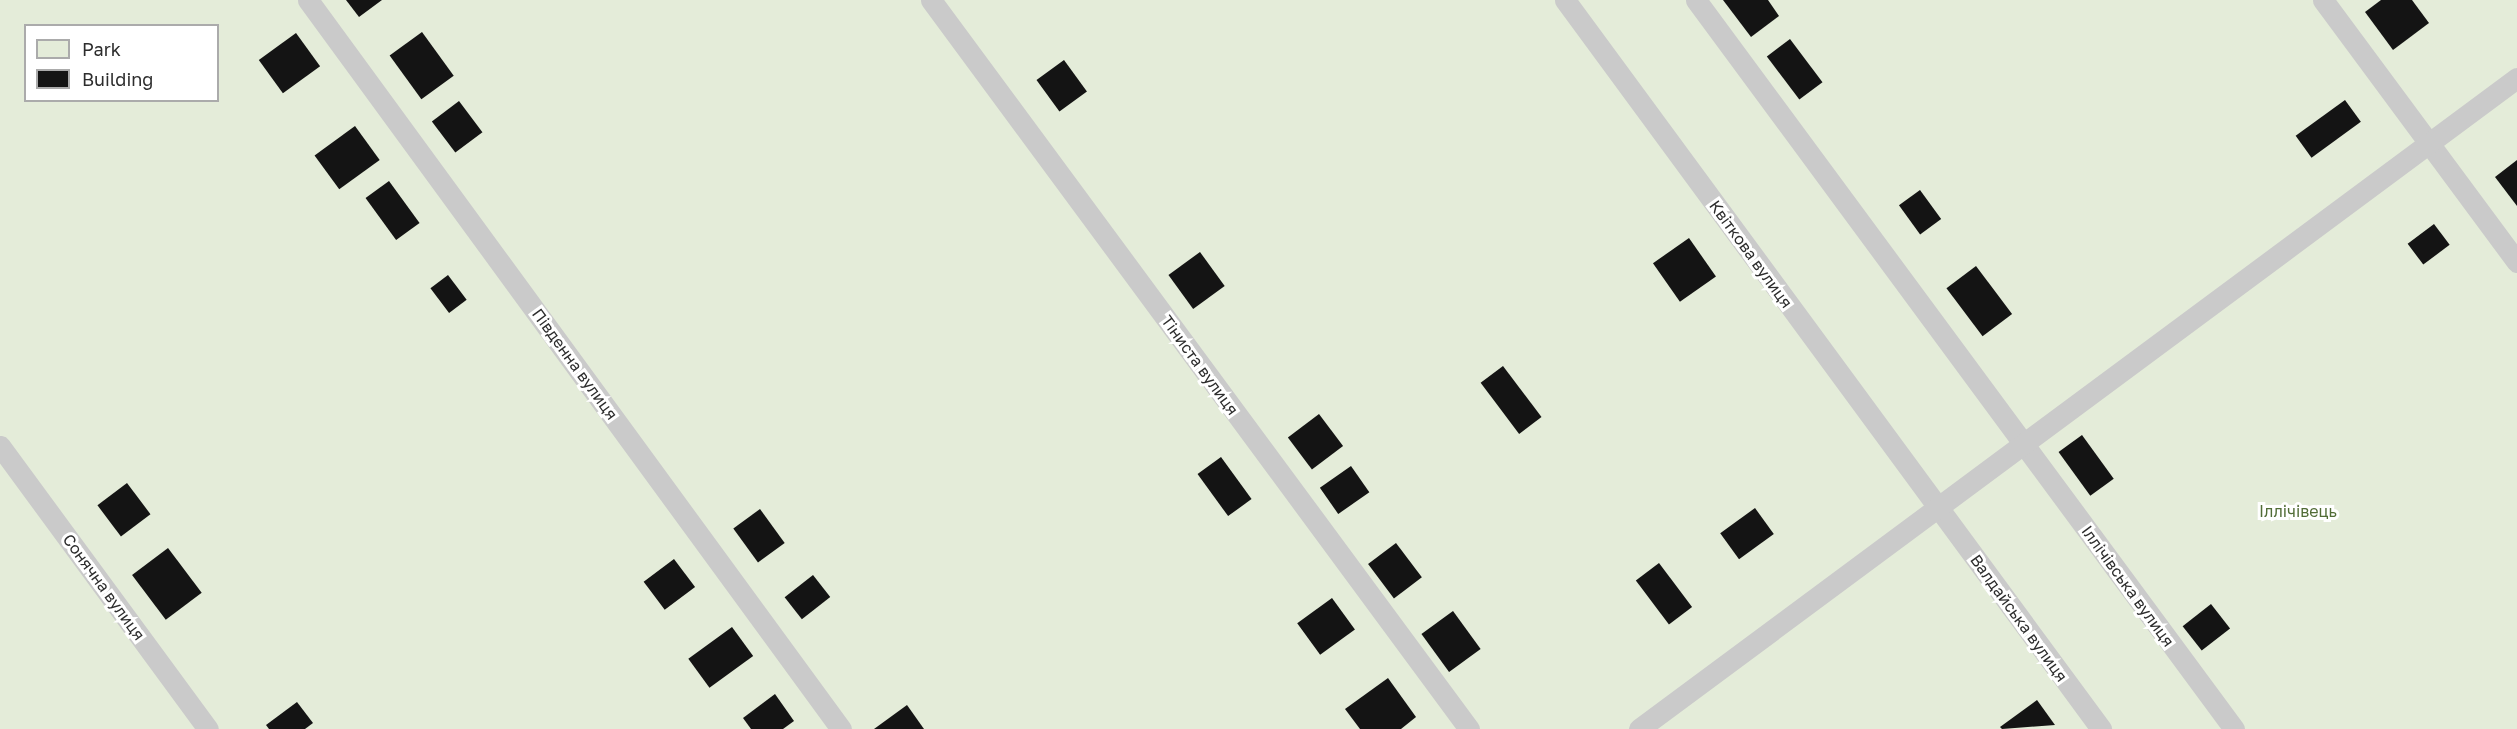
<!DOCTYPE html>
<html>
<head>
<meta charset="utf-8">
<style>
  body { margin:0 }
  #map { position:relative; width:2517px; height:729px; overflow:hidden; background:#fff; font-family:"Golos Text",sans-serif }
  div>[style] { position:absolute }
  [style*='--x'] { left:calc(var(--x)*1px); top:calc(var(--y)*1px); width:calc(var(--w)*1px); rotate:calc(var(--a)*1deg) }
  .green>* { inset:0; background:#e4ecd9 }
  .building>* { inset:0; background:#141414; transform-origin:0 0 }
  .service>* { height:21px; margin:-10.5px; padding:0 10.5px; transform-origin:10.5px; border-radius:10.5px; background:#cacaca }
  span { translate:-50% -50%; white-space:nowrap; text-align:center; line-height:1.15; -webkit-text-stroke:6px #fff; paint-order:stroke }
  .street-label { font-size:16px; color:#2d2d2d }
  .park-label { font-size:16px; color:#516c36 }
  .legend { position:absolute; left:24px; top:24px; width:195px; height:78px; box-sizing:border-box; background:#fff; border:2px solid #ababab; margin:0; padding:8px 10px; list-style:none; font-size:18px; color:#2d2d2d }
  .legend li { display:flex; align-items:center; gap:12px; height:30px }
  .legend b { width:30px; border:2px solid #ababab }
</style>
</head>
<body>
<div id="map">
  <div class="green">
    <div style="clip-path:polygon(evenodd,0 0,2517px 0,2517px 729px,0 729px,0 0,26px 26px,218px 26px,218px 100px,26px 100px,26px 26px)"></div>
  </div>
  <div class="building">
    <div style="clip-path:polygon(346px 0,382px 0,359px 17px)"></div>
    <div style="clip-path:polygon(1723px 0,1768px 0,1779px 16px,1751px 37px)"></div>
    <div style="clip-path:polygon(2381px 0,2412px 0,2429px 23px,2393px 50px,2365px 12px)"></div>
    <div style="left:422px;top:32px;width:54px;height:40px;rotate:54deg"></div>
    <div style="left:296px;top:33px;width:41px;height:46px;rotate:54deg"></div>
    <div style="left:1790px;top:39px;width:54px;height:29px;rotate:53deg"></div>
    <div style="left:1064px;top:60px;width:39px;height:34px;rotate:54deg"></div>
    <div style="left:2345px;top:100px;width:27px;height:61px;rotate:54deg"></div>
    <div style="left:459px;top:101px;width:39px;height:34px;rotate:53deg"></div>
    <div style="left:355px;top:126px;width:42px;height:50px;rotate:54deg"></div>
    <div style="clip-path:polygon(2517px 160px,2517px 206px,2495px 177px)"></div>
    <div style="left:389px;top:181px;width:52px;height:29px;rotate:54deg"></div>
    <div style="left:1920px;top:190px;width:36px;height:26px;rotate:54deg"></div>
    <div style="left:2434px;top:224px;width:26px;height:33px;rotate:53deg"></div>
    <div style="left:1689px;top:238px;width:47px;height:44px;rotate:55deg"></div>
    <div style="left:1200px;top:252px;width:42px;height:39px;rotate:54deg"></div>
    <div style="left:1976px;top:266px;width:60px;height:37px;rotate:53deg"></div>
    <div style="left:448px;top:275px;width:31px;height:22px;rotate:53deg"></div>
    <div style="left:1503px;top:366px;width:64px;height:28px;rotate:53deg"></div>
    <div style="left:1319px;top:414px;width:40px;height:39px;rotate:53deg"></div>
    <div style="left:2082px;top:435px;width:54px;height:29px;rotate:54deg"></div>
    <div style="left:1221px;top:457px;width:52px;height:29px;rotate:54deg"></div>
    <div style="left:1351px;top:466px;width:32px;height:38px;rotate:55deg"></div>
    <div style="left:127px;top:483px;width:39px;height:37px;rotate:53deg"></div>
    <div style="left:1755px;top:508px;width:32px;height:43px;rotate:54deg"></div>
    <div style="left:760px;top:509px;width:42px;height:33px;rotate:54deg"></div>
    <div style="left:1396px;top:543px;width:43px;height:35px;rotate:53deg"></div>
    <div style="left:168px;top:548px;width:56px;height:45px;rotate:53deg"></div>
    <div style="left:674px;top:559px;width:35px;height:38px;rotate:53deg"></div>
    <div style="left:1659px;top:563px;width:55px;height:29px;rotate:53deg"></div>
    <div style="left:813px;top:575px;width:28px;height:36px;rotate:52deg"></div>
    <div style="left:1332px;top:598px;width:39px;height:43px;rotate:54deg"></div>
    <div style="left:2211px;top:604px;width:31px;height:36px;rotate:52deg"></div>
    <div style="left:1453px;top:611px;width:47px;height:39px;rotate:54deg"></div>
    <div style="left:732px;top:627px;width:36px;height:54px;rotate:54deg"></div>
    <div style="clip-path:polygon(1388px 678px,1416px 717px,1401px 729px,1360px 729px,1345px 709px)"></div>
    <div style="clip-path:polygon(775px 694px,794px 721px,783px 729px,751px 729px,743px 718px)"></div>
    <div style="clip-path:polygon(2037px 700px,2055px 725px,2002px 729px,2000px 727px)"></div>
    <div style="clip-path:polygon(297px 702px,313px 723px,305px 729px,269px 729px,266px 725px)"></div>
    <div style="clip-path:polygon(907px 705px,924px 729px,874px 729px)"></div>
  </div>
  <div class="service">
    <div style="--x:308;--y:0;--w:903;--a:53.83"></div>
    <div style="--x:931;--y:0;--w:906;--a:53.57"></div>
    <div style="--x:1565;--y:0;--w:905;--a:53.67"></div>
    <div style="--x:1696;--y:0;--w:906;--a:53.57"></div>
    <div style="--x:2323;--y:0;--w:326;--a:53.5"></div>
    <div style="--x:0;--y:446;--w:351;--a:53.7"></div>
    <div style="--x:1639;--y:729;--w:1093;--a:-36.56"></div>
  </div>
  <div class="street-label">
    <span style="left:1751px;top:254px;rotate:54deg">Квіткова вулиця</span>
    <span style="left:575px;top:364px;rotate:54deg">Південна вулиця</span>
    <span style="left:1200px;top:365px;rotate:54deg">Тіниста вулиця</span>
    <span style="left:2128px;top:586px;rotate:54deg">Іллічівська вулиця</span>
    <span style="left:104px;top:587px;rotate:54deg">Сонячна вулиця</span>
    <span style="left:2019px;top:618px;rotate:54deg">Валдайська вулиця</span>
  </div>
  <div class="park-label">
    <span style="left:2298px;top:511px">Іллічівець</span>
  </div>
  <ul class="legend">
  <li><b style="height:16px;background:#e4ecd9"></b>Park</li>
  <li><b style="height:16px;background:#141414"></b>Building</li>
  </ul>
</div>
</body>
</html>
